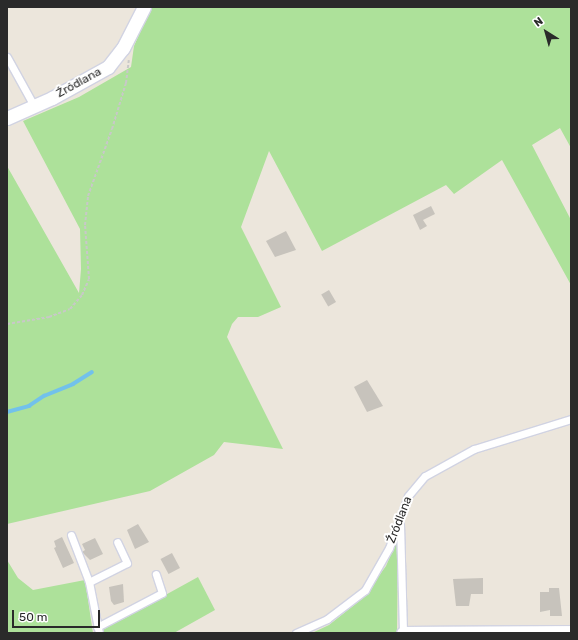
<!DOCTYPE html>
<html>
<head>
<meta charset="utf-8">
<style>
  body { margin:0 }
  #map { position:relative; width:578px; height:640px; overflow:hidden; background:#ece6dc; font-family:Rubik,sans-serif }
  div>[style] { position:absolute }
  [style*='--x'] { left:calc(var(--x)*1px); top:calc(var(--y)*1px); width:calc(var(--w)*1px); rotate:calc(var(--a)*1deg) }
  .green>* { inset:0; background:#ade19a }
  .stream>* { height:3.5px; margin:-1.75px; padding:0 1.75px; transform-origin:1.75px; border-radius:1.75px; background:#72c1eb }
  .building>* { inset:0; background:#c7c3bc; transform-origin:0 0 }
  .path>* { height:2px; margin-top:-1px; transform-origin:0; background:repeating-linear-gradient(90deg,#c8c8c8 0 3px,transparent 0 5px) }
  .roads { filter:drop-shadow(1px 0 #d1d3e2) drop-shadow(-1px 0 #d1d3e2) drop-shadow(0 1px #d1d3e2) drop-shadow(0 -1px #d1d3e2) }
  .service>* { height:7px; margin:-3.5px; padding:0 3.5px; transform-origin:3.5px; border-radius:3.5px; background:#fff }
  .minor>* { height:13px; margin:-6.5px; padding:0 6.5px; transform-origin:6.5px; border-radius:6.5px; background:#fff }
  span { translate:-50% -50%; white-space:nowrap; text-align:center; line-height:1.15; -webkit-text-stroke:4px #fff; paint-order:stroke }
  .street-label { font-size:12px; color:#2a2a2a }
  .frame { position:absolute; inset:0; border:8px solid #2a2a2a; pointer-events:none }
  .north { position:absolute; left:526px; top:12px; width:40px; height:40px; -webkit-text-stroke:3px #fff; paint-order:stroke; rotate:323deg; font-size:11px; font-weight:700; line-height:16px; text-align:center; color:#2a2a2a }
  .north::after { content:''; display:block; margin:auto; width:14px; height:18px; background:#2a2a2a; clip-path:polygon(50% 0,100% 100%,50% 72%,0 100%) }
  .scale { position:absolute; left:12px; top:610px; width:88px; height:18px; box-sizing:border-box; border:2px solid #2a2a2a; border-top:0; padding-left:5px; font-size:12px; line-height:14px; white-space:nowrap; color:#2a2a2a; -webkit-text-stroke:3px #fff; paint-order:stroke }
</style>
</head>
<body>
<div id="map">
  <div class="green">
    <div style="clip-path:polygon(151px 7px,571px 7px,571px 148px,560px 128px,532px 145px,571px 220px,571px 285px,502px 160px,454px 194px,446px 185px,322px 251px,269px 151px,241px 227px,281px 307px,258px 317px,238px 317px,232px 324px,227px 337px,283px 449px,224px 442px,214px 455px,150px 491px,7px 524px,7px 166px,79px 293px,81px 269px,80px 229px,23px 121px,79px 97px,131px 67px,134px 46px)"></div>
    <div style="clip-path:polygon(398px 538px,397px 633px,312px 633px,329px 625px,363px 598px,386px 566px)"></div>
    <div style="clip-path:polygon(7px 560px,18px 578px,33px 590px,85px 580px,93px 633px,7px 633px)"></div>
    <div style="clip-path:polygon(198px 577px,215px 610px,174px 633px,103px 633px,102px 630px)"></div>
  </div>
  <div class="stream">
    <div style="--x:7;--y:412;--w:23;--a:-15"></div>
    <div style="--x:29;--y:406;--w:18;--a:-34"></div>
    <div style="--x:44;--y:396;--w:31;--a:-22"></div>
    <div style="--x:73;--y:384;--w:22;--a:-32"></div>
  </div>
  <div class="building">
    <div style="clip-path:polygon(431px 206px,435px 214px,423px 220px,427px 226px,420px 230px,413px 215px)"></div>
    <div style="clip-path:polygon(286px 231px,296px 250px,275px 257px,266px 241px)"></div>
    <div style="left:329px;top:290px;width:14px;height:9px;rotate:60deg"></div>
    <div style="clip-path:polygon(367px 380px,383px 406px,367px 412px,354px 387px)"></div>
    <div style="clip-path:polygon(138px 524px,149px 542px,135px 549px,127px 530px)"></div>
    <div style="clip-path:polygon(62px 537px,74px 563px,63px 568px,54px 548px,56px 547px,54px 541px)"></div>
    <div style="clip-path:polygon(95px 538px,103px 554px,90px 560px,82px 552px,85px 550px,82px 544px)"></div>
    <div style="left:172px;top:553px;width:17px;height:13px;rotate:62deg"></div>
    <div style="clip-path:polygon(483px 578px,483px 594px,471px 594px,469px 606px,456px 606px,453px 579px)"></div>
    <div style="clip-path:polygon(123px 584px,124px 602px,114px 605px,111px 601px,109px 587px)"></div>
    <div style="clip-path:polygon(549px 588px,559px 588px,562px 616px,550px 616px,550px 610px,540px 612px,540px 592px,549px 592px)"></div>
  </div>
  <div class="path">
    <div style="--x:7;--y:324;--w:43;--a:-9.5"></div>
    <div style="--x:49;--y:317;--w:22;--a:-21"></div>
    <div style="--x:70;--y:309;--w:18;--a:-49"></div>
    <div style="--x:82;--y:295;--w:17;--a:-66"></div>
    <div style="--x:89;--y:279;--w:54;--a:-94.2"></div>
    <div style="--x:85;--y:225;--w:29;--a:-84"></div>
    <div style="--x:88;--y:196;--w:71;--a:-70.3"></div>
    <div style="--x:112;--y:129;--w:48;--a:-73.1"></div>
    <div style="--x:126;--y:83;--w:23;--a:-83"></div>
  </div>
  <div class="roads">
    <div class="service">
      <div style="--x:7;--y:57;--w:56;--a:61.1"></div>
      <div style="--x:400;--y:524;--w:109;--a:88.4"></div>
      <div style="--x:71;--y:535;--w:50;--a:69"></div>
      <div style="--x:89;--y:582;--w:52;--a:78.9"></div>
      <div style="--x:89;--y:582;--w:42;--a:-26.6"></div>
      <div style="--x:127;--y:563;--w:23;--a:-115"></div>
      <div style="--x:97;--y:627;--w:73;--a:-27.6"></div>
      <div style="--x:162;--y:593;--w:20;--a:-108"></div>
      <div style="--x:296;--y:633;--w:34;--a:-24"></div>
      <div style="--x:327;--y:619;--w:48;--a:-37.3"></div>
      <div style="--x:365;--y:590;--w:48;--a:-60.3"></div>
      <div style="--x:389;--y:548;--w:55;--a:-69.9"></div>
      <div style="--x:408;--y:496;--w:26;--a:-50"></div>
      <div style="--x:425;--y:476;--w:56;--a:-28.9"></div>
      <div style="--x:474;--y:449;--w:102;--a:-17.2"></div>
    </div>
    <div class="minor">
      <div style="--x:7;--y:118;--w:49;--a:-24"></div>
      <div style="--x:52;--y:98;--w:64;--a:-29"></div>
      <div style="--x:108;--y:67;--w:24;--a:-52"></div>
      <div style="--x:123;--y:48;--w:46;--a:-62.9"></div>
      <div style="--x:403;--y:633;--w:168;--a:-0.3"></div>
    </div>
  </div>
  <div class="street-label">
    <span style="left:79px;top:83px;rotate:-29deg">Źródlana</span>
    <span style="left:400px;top:520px;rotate:-69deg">Źródlana</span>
  </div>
  <div class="frame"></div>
  <div class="north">N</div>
  <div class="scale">50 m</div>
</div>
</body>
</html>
